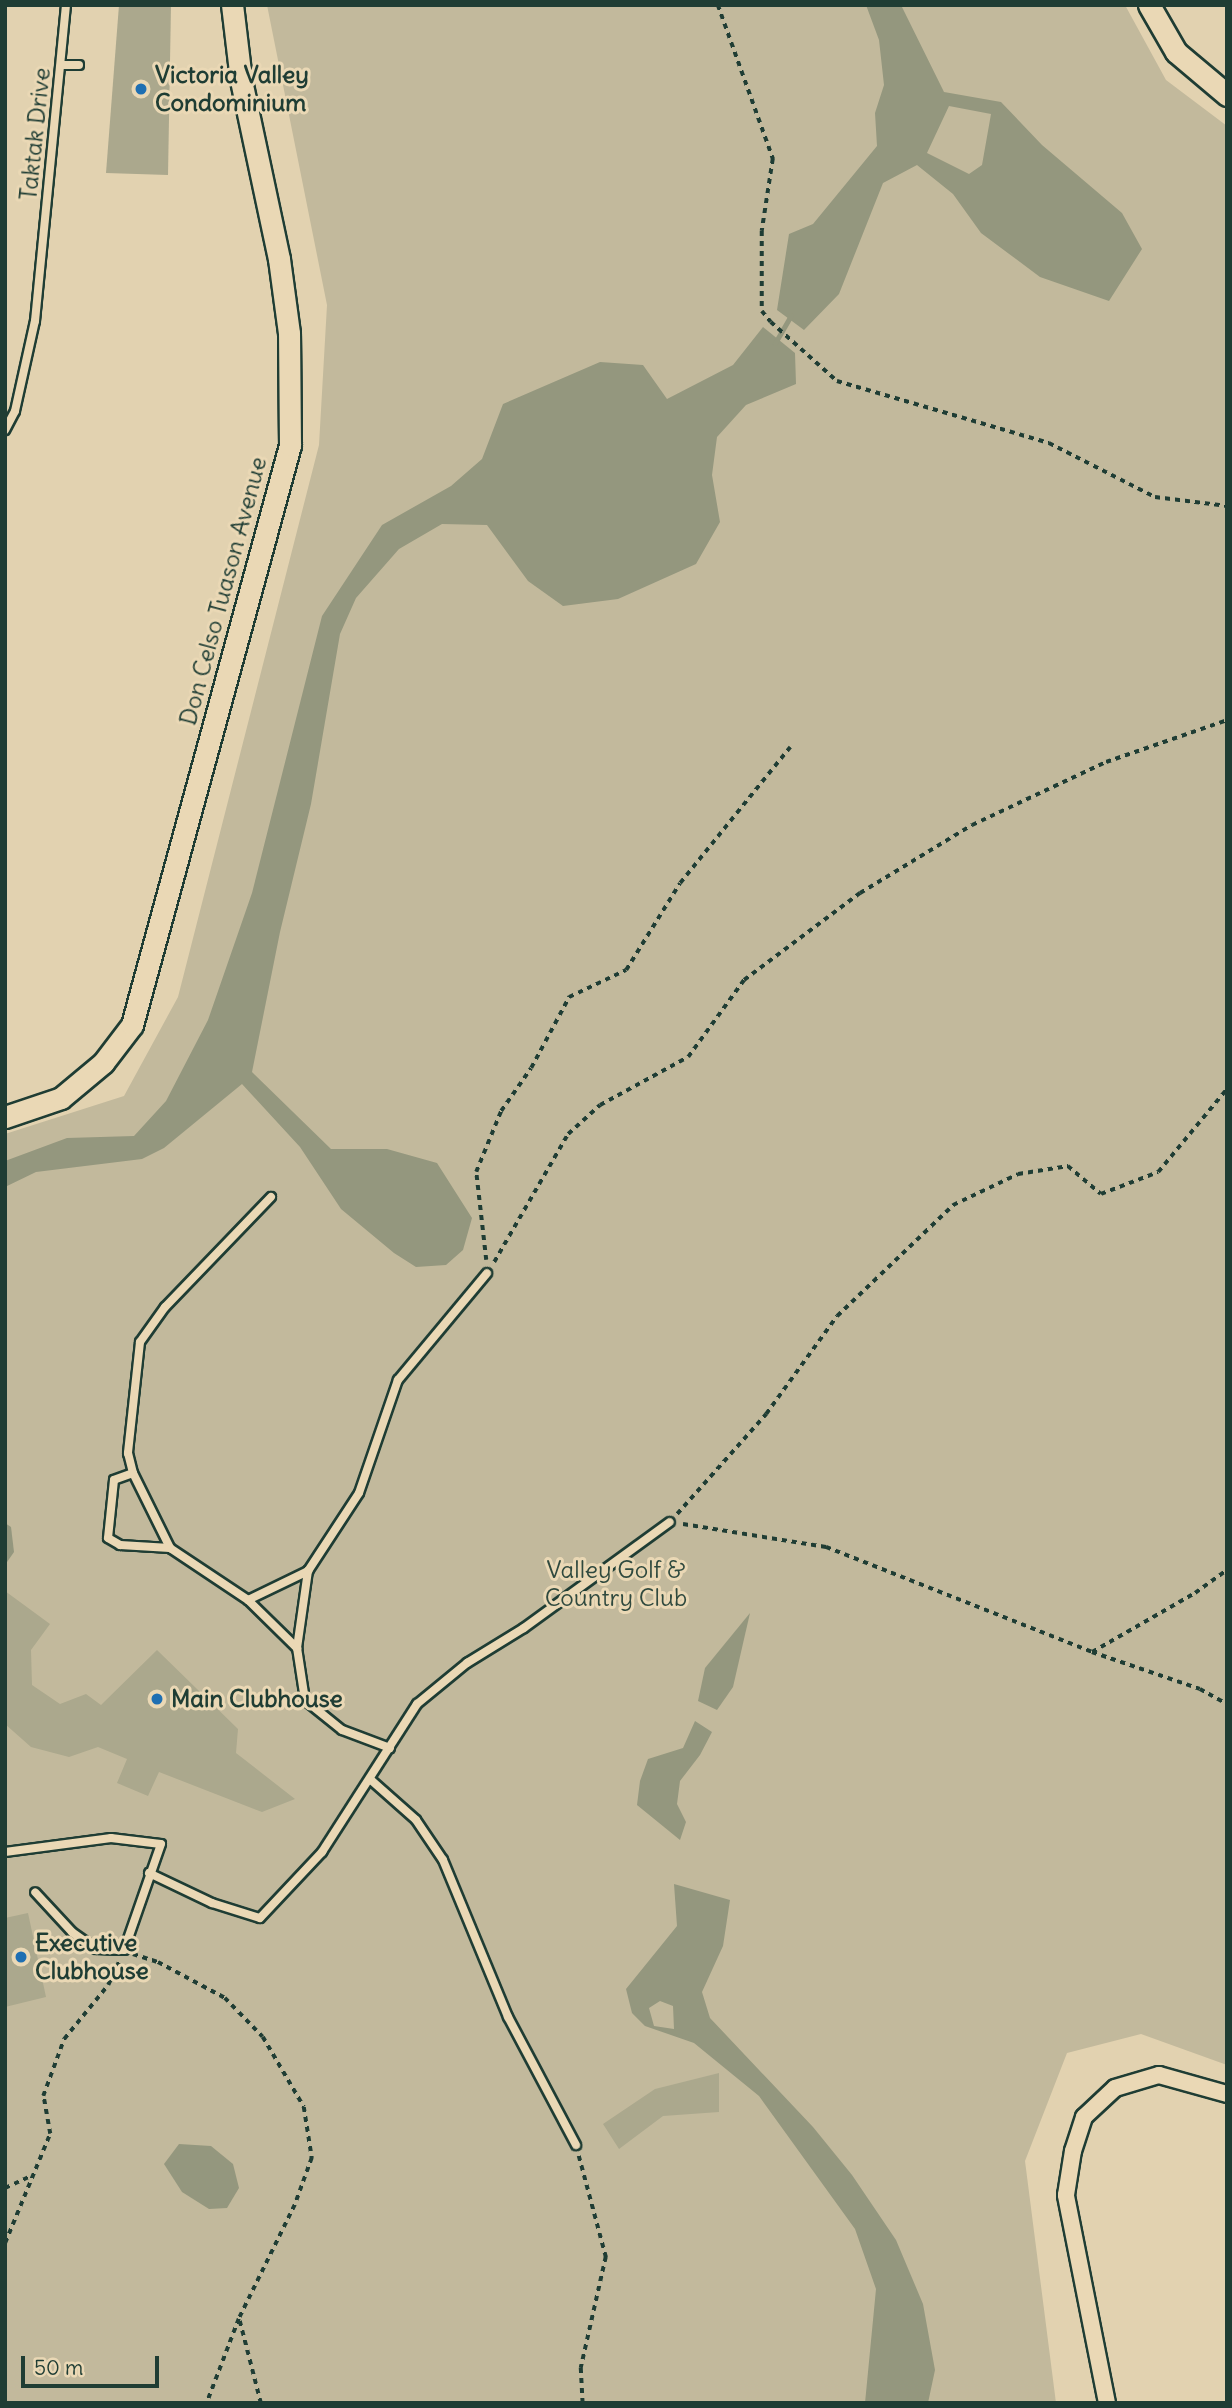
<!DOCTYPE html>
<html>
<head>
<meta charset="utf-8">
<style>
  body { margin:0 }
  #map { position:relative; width:1232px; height:2408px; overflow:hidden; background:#e2d2b0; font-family:Delius,sans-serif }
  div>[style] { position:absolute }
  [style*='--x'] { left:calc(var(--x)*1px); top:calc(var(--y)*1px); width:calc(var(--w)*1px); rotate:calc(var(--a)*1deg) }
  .green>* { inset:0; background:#c2b99c }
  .water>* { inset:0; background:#94977e }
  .stream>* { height:5px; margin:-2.5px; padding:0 2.5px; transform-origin:2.5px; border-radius:2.5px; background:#94977e }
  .building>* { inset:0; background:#aba88d }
  .path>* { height:3.5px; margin-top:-1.75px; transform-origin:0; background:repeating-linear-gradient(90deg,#1f3d34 0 5px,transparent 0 10px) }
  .roads { filter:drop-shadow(2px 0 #1f3d34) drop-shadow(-2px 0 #1f3d34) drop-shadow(0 2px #1f3d34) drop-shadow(0 -2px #1f3d34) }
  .lane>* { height:8px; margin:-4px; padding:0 4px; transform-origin:4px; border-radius:4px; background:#ead8b5 }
  .street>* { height:16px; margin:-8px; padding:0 8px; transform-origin:8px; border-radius:8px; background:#ead8b5 }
  .secondary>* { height:21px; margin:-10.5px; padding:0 10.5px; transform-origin:10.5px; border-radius:10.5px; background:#ead8b5 }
  .dots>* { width:19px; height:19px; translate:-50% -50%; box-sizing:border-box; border:4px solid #ead8b5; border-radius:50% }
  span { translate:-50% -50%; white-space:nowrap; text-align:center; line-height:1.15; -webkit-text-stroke:6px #ead8b5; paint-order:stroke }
  .poi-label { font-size:24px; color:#1f3d34; font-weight:700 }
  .left { translate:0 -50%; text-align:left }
  .street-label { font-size:24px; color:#1f3d34 }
  .park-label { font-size:24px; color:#2f493e }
  .frame { position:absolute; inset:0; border:7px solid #1f3d34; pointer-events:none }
  .scale { position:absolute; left:21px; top:2356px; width:138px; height:32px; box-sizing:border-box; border:4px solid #1f3d34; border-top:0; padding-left:9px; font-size:21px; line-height:24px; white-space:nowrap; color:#1f3d34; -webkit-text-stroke:5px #ead8b5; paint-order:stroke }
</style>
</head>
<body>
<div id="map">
  <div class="green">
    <div style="clip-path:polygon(267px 5px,1125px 5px,1166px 80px,1227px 126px,1227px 2065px,1141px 2034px,1067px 2053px,1025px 2161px,1056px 2403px,5px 2403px,5px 1134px,124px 1096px,178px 997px,319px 445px,327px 305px)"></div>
  </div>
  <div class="water">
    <div style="clip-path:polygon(evenodd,866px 5px,901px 5px,944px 92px,1001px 102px,1042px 145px,1122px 213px,1142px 249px,1109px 301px,1040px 277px,981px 233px,953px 194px,917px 165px,883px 183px,839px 294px,804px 330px,777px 310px,789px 234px,813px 224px,877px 146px,875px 113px,884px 85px,879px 40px,866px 5px,949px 106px,991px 114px,982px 165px,969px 174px,927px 153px,949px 106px)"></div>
    <div style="clip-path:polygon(763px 327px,795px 353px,796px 384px,746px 405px,717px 437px,712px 475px,720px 522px,696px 564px,618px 599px,563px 606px,528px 581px,487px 525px,442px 524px,399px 549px,356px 598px,340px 634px,311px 804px,280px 932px,252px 1072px,331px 1149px,387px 1149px,437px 1163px,472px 1218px,463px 1250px,446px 1265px,416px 1267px,394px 1253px,341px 1209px,300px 1147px,242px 1084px,164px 1148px,142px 1159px,36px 1172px,5px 1187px,5px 1161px,67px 1138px,134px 1136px,166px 1101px,208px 1020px,252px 893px,322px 616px,382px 525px,451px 486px,482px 459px,503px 404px,600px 362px,643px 365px,667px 399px,733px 365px)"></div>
    <div style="clip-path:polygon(5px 1523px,11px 1527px,14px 1552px,5px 1565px)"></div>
    <div style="clip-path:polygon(750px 1613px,733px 1687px,717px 1710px,698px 1701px,705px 1668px)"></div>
    <div style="clip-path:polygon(695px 1721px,712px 1732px,700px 1755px,680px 1781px,677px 1804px,686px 1822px,680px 1840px,637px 1805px,640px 1781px,648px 1759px,683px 1748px)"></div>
    <div style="clip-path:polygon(evenodd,674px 1884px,730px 1900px,723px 1946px,702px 1992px,710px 2018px,813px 2127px,852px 2175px,896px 2240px,923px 2304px,935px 2370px,928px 2403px,865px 2403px,876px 2289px,855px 2229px,759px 2096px,694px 2043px,645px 2026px,632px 2013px,626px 1989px,677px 1926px,674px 1884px,660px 2001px,673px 2006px,674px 2029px,654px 2026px,649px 2008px,660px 2001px)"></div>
    <div style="clip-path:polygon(179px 2144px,211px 2146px,233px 2164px,239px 2188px,227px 2208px,209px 2209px,182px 2192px,164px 2164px)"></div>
  </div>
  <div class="stream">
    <div style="--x:775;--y:343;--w:32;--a:-60"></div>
  </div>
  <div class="building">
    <div style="clip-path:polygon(119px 5px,171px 5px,168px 175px,106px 173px)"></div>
    <div style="clip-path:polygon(5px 1591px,50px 1624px,31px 1650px,32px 1685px,60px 1704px,86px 1694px,101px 1705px,157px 1650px,238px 1729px,236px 1753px,295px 1799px,262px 1812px,159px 1772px,148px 1796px,117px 1783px,127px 1759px,98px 1747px,69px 1757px,31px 1747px,5px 1724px)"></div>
    <div style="clip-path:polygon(28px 1913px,46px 1997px,5px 2007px,5px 1918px)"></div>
    <div style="clip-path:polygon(719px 2073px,719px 2112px,663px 2116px,619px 2149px,603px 2124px,655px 2089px)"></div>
  </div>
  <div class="path">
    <div style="--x:718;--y:5;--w:164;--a:70.3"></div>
    <div style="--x:773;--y:159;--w:73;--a:98.7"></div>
    <div style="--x:762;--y:231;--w:80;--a:90"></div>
    <div style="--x:762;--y:311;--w:14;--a:51"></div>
    <div style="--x:771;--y:322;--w:89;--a:41.8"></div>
    <div style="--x:837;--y:381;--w:221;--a:16.3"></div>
    <div style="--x:1049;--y:443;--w:119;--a:27"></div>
    <div style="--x:1155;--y:497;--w:73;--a:7.1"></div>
    <div style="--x:486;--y:1260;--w:89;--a:-96.5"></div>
    <div style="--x:476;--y:1172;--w:66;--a:-67.7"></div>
    <div style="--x:501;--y:1111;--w:52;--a:-55.1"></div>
    <div style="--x:531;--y:1068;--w:81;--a:-61.8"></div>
    <div style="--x:569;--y:997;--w:63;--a:-25.3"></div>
    <div style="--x:626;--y:970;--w:102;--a:-58.2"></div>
    <div style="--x:680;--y:883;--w:175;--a:-51"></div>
    <div style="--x:494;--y:1262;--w:148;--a:-60"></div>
    <div style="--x:568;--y:1134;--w:43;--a:-42.2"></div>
    <div style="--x:600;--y:1105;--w:100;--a:-28.6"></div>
    <div style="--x:688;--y:1057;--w:95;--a:-54"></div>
    <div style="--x:744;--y:980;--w:145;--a:-36.9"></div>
    <div style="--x:860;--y:893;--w:131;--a:-31.3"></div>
    <div style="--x:972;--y:825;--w:148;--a:-25.2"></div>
    <div style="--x:1106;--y:762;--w:128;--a:-19.1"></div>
    <div style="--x:677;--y:1514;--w:134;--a:-48.3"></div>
    <div style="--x:766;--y:1414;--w:121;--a:-54.1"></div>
    <div style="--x:837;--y:1316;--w:161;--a:-43.7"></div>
    <div style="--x:953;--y:1205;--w:72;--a:-25.5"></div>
    <div style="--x:1018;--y:1174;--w:51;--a:-9.1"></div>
    <div style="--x:1068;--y:1166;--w:43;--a:40.3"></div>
    <div style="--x:1101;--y:1194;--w:61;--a:-21.1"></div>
    <div style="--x:1158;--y:1172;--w:108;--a:-50.3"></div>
    <div style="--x:683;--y:1524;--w:145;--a:9.1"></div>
    <div style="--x:826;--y:1547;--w:286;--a:21.5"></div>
    <div style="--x:1092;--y:1652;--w:114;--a:18.9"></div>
    <div style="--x:1200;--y:1689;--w:31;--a:29"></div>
    <div style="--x:1092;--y:1652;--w:119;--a:-29.8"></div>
    <div style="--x:1195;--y:1593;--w:39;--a:-36"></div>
    <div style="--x:133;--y:1954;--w:26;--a:18"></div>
    <div style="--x:158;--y:1962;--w:76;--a:28.2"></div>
    <div style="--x:225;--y:1998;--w:54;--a:45.7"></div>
    <div style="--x:263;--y:2037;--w:81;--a:59.6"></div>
    <div style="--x:304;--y:2107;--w:52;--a:81.1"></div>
    <div style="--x:312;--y:2158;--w:50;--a:109.9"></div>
    <div style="--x:295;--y:2205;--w:127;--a:116.2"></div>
    <div style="--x:239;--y:2319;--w:90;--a:110.9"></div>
    <div style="--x:579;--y:2156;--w:105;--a:75"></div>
    <div style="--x:606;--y:2257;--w:114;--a:102.7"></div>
    <div style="--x:581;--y:2368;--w:35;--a:87"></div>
    <div style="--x:5;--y:2188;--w:29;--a:-25"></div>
    <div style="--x:5;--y:2243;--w:118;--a:-67.6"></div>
    <div style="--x:50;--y:2134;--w:39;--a:-100"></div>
    <div style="--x:43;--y:2096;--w:61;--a:-69.8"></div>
    <div style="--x:64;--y:2039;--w:70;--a:-50.8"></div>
    <div style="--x:108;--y:1985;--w:26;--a:-65"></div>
    <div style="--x:240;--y:2321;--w:85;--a:75.6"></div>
  </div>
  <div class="roads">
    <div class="lane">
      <div style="--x:62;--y:65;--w:17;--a:0"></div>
      <div style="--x:5;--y:430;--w:21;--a:-62"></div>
      <div style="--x:15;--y:411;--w:92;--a:-77.5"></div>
      <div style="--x:35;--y:321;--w:318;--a:-84.4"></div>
      <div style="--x:271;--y:1197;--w:153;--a:133.9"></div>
      <div style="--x:165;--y:1307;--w:43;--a:125.5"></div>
      <div style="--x:140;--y:1342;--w:112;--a:96.2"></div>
      <div style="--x:128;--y:1453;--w:21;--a:76"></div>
      <div style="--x:133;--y:1473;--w:84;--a:63.7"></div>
      <div style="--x:170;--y:1548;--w:94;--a:33.7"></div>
      <div style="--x:248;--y:1600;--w:69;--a:44.4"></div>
      <div style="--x:133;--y:1473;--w:20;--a:160"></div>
      <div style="--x:114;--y:1480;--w:58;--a:95.9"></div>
      <div style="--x:108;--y:1538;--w:14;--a:30"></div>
      <div style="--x:120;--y:1545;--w:50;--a:3.4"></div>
      <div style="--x:248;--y:1600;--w:67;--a:-25.8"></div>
      <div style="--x:390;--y:1748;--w:51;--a:-159.4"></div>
      <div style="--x:342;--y:1730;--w:48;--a:-141"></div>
      <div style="--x:305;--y:1700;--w:53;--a:-98.7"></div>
      <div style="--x:297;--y:1648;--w:78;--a:-81.9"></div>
      <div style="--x:308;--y:1571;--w:93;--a:-56.8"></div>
      <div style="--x:359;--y:1493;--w:120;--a:-71"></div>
      <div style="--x:398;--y:1380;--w:139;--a:-50.2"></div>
      <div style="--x:371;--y:1780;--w:60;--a:41.6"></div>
      <div style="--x:416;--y:1820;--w:48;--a:56"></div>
      <div style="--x:443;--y:1860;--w:170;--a:67.5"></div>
      <div style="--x:508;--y:2017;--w:145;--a:62"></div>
      <div style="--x:5;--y:1852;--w:107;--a:-7.5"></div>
      <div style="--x:111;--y:1838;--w:50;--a:6.8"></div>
      <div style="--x:161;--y:1844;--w:112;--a:109.2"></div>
      <div style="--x:124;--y:1950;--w:28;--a:-178"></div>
      <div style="--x:96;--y:1949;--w:29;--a:-145"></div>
      <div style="--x:72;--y:1932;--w:54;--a:-132.8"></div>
      <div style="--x:149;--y:1873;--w:70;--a:25.5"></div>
      <div style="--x:212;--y:1903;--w:50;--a:17.4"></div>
      <div style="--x:260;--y:1918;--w:91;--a:-46.8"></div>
      <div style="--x:322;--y:1852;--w:176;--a:-57.3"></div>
      <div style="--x:417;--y:1704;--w:65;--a:-39.4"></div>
      <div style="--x:467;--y:1663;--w:67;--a:-31.6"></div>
      <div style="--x:524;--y:1628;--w:180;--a:-36"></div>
    </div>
    <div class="street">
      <div style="--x:1107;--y:2403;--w:212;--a:-101.2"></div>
      <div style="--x:1066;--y:2195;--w:45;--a:-81"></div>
      <div style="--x:1073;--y:2151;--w:36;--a:-72"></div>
      <div style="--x:1084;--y:2117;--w:42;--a:-43.1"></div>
      <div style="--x:1115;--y:2088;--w:46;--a:-16.5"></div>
      <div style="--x:1159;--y:2075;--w:71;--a:15.6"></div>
    </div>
    <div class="secondary">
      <div style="--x:1149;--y:5;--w:54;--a:60.1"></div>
      <div style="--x:1176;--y:52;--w:67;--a:40.1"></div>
      <div style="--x:5;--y:1117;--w:59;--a:-18.7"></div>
      <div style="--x:61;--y:1098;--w:55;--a:-39.8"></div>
      <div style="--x:103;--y:1063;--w:48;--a:-52.7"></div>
      <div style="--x:132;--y:1025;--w:601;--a:-74.76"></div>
      <div style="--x:290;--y:445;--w:112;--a:-90.5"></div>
      <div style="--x:289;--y:333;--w:75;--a:-97.7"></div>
      <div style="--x:279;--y:259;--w:183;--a:-102"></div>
      <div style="--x:241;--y:80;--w:76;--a:-96.8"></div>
    </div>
  </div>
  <div class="dots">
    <div style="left:141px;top:89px;background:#1f6fb2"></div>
    <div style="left:157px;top:1699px;background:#1f6fb2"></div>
    <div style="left:21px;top:1957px;background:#1f6fb2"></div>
  </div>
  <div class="poi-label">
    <span class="left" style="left:155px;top:89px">Victoria Valley<br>Condominium</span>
    <span class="left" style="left:171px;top:1699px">Main Clubhouse</span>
    <span class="left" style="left:35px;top:1957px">Executive<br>Clubhouse</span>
  </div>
  <div class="street-label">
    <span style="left:35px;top:134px;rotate:-84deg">Taktak Drive</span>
    <span style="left:223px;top:591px;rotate:-75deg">Don Celso Tuason Avenue</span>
  </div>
  <div class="park-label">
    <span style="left:616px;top:1584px">Valley Golf &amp;<br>Country Club</span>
  </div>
  <div class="frame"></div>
  <div class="scale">50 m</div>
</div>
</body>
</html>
